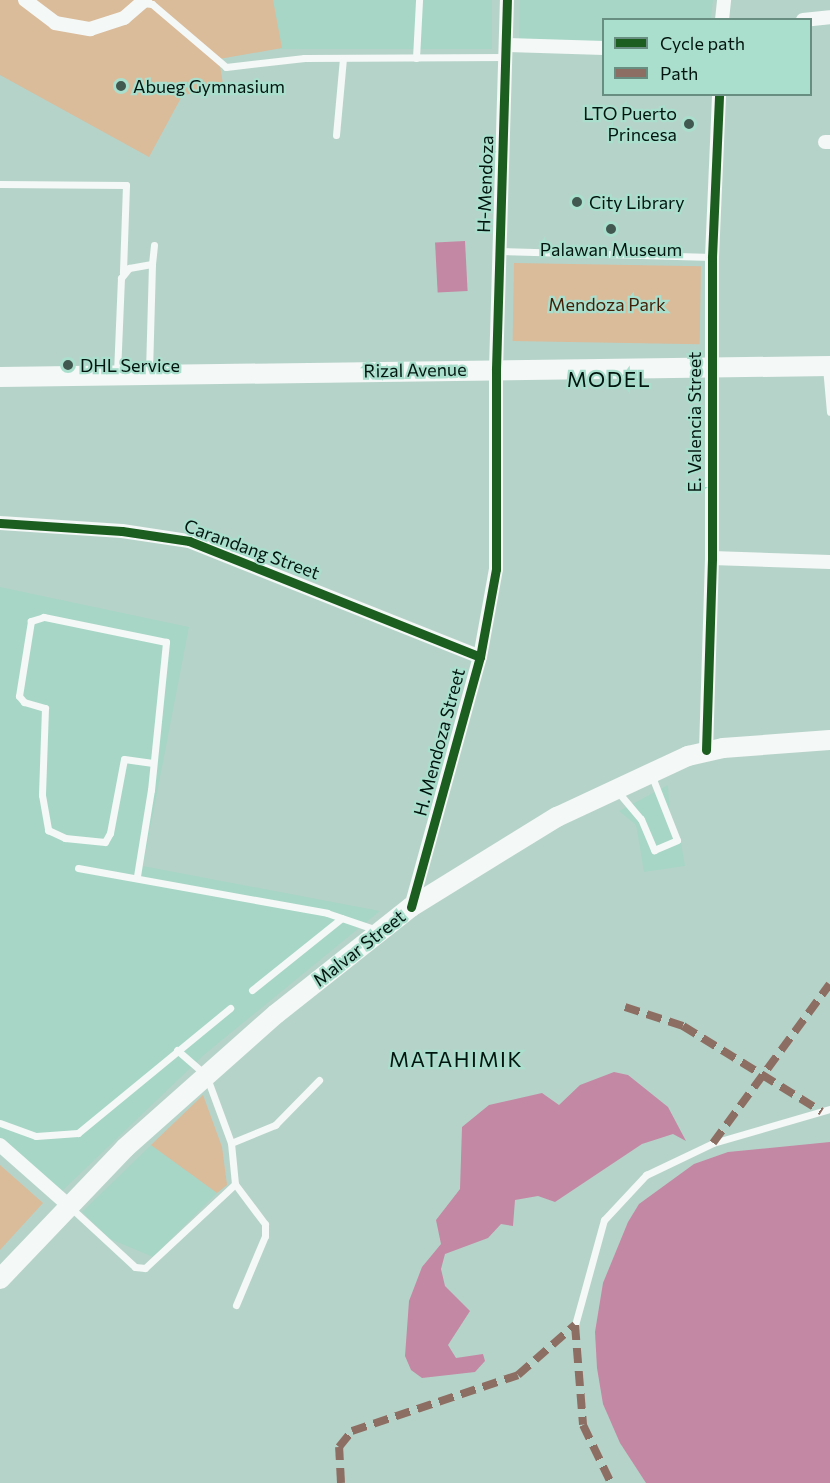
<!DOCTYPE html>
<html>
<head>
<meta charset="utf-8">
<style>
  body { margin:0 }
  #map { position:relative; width:830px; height:1483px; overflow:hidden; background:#b6d3c9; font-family:Commissioner,sans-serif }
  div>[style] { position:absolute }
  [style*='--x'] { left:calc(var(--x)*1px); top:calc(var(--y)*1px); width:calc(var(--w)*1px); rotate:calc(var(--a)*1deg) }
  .built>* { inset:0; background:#a7d6c6; transform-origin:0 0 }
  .green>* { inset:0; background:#dabb9a; transform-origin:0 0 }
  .water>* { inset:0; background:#c388a4; transform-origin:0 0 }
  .lane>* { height:7px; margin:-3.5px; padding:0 3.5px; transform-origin:3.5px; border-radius:3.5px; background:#f4f8f7 }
  .street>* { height:14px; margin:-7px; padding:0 7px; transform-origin:7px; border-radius:7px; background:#f4f8f7 }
  .secondary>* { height:20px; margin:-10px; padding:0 10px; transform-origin:10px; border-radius:10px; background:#f4f8f7 }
  .quiet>* { height:8px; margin-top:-4px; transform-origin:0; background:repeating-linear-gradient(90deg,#8d6e63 0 15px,transparent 0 23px) }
  .cycleway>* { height:9px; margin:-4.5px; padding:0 4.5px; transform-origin:4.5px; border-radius:4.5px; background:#1b5e20 }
  .dots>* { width:16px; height:16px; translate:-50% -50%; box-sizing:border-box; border:3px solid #aadfcd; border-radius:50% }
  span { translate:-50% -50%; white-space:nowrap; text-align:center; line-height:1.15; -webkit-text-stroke:4.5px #aadfcd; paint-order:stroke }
  .poi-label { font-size:18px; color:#02150f }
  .left { translate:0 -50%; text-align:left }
  .right { translate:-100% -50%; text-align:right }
  .street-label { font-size:18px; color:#02150f }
  .park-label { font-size:18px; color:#421f06 }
  .quarter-label { font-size:21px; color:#02150f; letter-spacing:1.5px }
  .legend { position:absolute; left:602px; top:18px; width:210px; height:78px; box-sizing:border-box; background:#aadfcd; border:2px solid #678e81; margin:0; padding:8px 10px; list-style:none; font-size:18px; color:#02150f }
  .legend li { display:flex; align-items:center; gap:12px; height:30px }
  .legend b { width:30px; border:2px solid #678e81 }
</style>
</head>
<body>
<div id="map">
  <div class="built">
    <div style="left:273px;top:0;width:219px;height:49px"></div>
    <div style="clip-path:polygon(520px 0,713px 0,711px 19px,604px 20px,603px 42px,519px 42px)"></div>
    <div style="clip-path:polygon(0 587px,189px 627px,143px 866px,380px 911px,205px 1054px,60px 1193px,0 1139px)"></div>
    <div style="clip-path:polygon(668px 785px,670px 816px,681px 843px,685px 866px,644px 872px,636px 825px,619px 811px)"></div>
    <div style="clip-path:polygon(151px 1145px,217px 1193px,153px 1257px,110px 1239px,82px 1212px)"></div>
  </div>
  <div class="green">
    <div style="clip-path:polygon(0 0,273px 0,282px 48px,219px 59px,223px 84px,182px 96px,149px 157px,0 75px)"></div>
    <div style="left:514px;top:263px;width:187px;height:78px;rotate:1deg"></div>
    <div style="clip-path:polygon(203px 1095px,222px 1147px,227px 1185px,217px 1193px,151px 1145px)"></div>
    <div style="clip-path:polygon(0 1165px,43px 1203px,0 1250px)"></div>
  </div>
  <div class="water">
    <div style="left:465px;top:241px;width:50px;height:30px;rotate:87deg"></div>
    <div style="clip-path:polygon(614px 1072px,628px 1075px,668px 1107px,686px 1141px,673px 1134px,642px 1144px,555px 1202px,538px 1196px,515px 1200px,513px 1226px,501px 1224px,488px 1238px,445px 1254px,441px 1269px,445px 1286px,470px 1311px,448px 1345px,456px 1358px,483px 1354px,485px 1361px,475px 1372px,422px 1378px,411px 1370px,405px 1356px,409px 1301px,422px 1267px,441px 1244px,436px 1220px,460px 1189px,462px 1127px,489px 1105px,542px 1093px,559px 1105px,580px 1085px)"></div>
    <div style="clip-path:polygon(830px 1142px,830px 1483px,646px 1483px,620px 1443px,603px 1404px,597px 1368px,595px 1332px,603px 1283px,628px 1222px,639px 1204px,694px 1164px,728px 1152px)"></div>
  </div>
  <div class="lane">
    <div style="--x:142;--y:3;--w:10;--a:6"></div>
    <div style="--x:152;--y:4;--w:97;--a:40.4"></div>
    <div style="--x:226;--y:67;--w:79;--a:-6.6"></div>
    <div style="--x:304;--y:58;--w:202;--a:-0.3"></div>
    <div style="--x:416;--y:58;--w:58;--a:-87"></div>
    <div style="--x:336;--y:135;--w:77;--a:-84.8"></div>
    <div style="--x:0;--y:184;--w:126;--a:0.5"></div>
    <div style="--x:126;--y:185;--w:88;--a:92"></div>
    <div style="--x:499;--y:251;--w:213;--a:1.6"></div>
    <div style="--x:152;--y:264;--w:19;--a:-84"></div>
    <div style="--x:826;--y:367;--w:45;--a:84.9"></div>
    <div style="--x:117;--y:373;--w:95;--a:-87.6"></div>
    <div style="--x:121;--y:278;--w:13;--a:-51"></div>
    <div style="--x:129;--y:268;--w:23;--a:-10"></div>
    <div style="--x:152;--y:264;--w:109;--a:91.6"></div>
    <div style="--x:618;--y:792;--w:35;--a:50"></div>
    <div style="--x:641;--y:819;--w:34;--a:67"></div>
    <div style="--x:654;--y:850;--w:25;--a:-23"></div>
    <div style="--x:677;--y:840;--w:71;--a:-111.5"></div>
    <div style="--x:78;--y:868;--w:253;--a:10.2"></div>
    <div style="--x:327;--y:913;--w:53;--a:18.8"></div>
    <div style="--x:137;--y:876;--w:87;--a:-80.8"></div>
    <div style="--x:151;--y:790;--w:149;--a:-84.2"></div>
    <div style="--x:166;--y:642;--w:125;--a:-168.4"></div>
    <div style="--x:44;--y:617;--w:14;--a:163"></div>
    <div style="--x:31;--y:621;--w:76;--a:99.1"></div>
    <div style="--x:19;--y:696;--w:8;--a:50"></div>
    <div style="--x:24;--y:702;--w:22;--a:16"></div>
    <div style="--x:45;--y:708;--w:87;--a:92"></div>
    <div style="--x:42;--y:795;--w:36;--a:80"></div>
    <div style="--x:48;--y:830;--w:19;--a:25"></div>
    <div style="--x:65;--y:838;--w:40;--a:5.7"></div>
    <div style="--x:105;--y:842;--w:10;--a:-61"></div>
    <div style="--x:110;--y:833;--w:75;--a:-79.3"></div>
    <div style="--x:124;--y:759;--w:29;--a:8"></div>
    <div style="--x:252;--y:990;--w:115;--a:-38.7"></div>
    <div style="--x:177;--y:1050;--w:38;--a:41"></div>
    <div style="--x:206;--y:1075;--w:72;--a:69.8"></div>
    <div style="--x:231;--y:1143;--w:41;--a:84.4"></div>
    <div style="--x:235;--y:1184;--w:50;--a:53.1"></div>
    <div style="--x:265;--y:1224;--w:12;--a:90"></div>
    <div style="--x:265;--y:1236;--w:75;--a:112.8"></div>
    <div style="--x:0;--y:1123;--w:38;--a:20"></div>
    <div style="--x:36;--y:1136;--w:42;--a:-4.1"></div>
    <div style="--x:78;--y:1133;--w:197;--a:-39.4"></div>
    <div style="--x:231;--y:1143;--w:48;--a:-22.2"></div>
    <div style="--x:275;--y:1125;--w:63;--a:-45.6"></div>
    <div style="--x:70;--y:1207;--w:88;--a:42.7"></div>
    <div style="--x:135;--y:1267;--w:10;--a:6"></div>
    <div style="--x:145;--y:1268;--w:123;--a:-43"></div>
    <div style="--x:575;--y:1325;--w:109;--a:-74.6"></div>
    <div style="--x:604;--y:1220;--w:62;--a:-47"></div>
    <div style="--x:646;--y:1175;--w:74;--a:-25.5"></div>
    <div style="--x:713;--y:1143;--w:122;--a:-16.2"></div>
  </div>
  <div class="street">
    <div style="--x:25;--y:0;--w:38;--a:37"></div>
    <div style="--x:55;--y:23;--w:36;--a:10"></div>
    <div style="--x:90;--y:29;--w:36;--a:-18"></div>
    <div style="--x:124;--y:18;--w:28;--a:-41"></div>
    <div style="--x:722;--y:20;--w:20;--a:-84"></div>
    <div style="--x:803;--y:20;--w:27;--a:-6"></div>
    <div style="--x:506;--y:45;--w:98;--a:1.8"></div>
    <div style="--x:825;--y:142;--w:5;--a:0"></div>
    <div style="--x:0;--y:523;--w:122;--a:3.8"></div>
    <div style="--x:122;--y:531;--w:68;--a:8.5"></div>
    <div style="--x:189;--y:541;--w:313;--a:21.7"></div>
    <div style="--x:712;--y:558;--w:118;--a:1.9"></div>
    <div style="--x:706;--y:750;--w:192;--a:-88.2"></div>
    <div style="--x:712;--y:558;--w:301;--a:-90"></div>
    <div style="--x:712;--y:257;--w:163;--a:-87.5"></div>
    <div style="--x:411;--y:907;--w:259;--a:-74.6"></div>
    <div style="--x:480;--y:657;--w:89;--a:-79.7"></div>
    <div style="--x:496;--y:569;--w:200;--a:-90"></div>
    <div style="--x:496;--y:369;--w:369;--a:-88.3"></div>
    <div style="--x:0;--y:1145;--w:91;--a:41.4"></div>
  </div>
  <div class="secondary">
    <div style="--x:0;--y:377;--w:830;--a:-0.76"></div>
    <div style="--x:0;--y:1279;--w:181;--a:-46.3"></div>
    <div style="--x:125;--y:1148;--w:202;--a:-41.6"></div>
    <div style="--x:276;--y:1014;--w:172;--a:-38.4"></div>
    <div style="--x:411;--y:907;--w:172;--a:-31.7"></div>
    <div style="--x:557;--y:817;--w:145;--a:-25"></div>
    <div style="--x:688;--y:756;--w:36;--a:-13"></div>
    <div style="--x:723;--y:748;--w:107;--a:-4.3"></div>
  </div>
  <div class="quiet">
    <div style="--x:625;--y:1007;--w:61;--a:18.1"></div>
    <div style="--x:683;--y:1026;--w:163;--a:31.7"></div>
    <div style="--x:713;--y:1143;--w:197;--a:-53.7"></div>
    <div style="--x:575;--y:1325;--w:100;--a:85.4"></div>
    <div style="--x:583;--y:1425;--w:64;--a:64.2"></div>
    <div style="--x:341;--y:1483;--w:36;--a:-93"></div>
    <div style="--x:339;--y:1447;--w:21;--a:-51"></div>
    <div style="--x:352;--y:1431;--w:175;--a:-18.6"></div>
    <div style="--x:518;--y:1375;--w:76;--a:-41.3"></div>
  </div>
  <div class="cycleway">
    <div style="--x:0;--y:523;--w:122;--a:3.8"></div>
    <div style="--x:122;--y:531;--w:68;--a:8.5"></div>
    <div style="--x:189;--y:541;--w:313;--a:21.7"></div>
    <div style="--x:706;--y:750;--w:192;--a:-88.2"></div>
    <div style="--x:712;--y:558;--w:301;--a:-90"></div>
    <div style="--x:712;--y:257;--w:163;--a:-87.5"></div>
    <div style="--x:411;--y:907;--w:259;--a:-74.6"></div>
    <div style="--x:480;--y:657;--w:89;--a:-79.7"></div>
    <div style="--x:496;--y:569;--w:200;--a:-90"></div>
    <div style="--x:496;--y:369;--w:369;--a:-88.3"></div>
  </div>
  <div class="dots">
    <div style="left:121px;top:86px;background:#415850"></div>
    <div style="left:689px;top:124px;background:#415850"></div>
    <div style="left:577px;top:202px;background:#415850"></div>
    <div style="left:611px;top:229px;background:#415850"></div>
    <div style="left:68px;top:365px;background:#415850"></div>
  </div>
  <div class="poi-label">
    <span class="left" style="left:133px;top:86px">Abueg Gymnasium</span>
    <span class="right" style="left:677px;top:124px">LTO Puerto<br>Princesa</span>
    <span class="left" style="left:589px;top:202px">City Library</span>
    <span style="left:611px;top:249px">Palawan Museum</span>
    <span class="left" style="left:80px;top:365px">DHL Service</span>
  </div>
  <div class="street-label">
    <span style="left:485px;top:184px;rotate:-88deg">H-Mendoza</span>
    <span style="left:415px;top:370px;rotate:-1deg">Rizal Avenue</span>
    <span style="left:694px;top:422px;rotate:-90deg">E. Valencia Street</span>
    <span style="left:252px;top:549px;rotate:20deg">Carandang Street</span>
    <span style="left:439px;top:742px;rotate:-75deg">H. Mendoza Street</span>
    <span style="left:359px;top:948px;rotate:-38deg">Malvar Street</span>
  </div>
  <div class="park-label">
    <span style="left:607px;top:304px">Mendoza Park</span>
  </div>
  <div class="quarter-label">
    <span style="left:609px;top:379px">MODEL</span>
    <span style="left:456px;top:1059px">MATAHIMIK</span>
  </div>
  <ul class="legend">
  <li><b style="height:8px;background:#1b5e20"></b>Cycle path</li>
  <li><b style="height:8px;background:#8d6e63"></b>Path</li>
  </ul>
</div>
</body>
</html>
